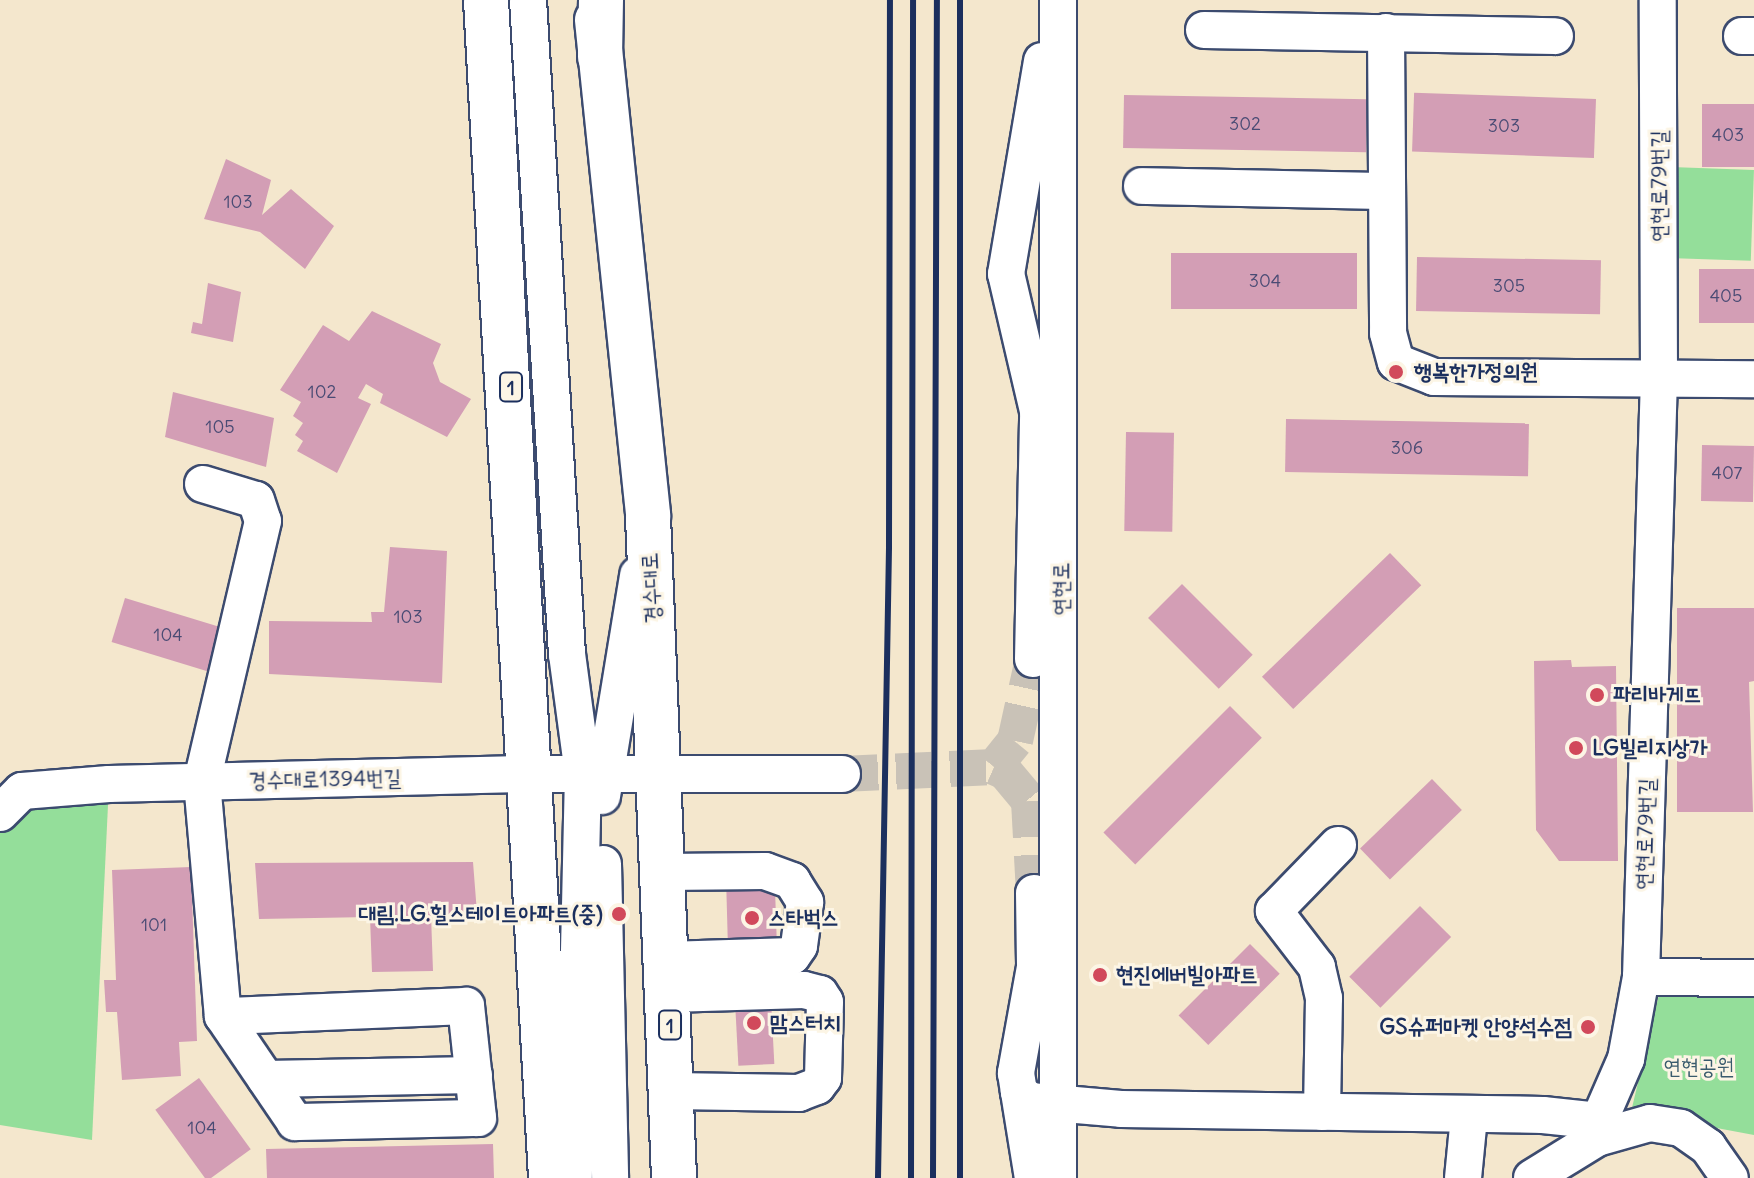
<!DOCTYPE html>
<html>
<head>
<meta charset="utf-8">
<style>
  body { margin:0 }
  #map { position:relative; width:1754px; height:1178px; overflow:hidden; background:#f4e7cd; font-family:Delius,"Poor Story",sans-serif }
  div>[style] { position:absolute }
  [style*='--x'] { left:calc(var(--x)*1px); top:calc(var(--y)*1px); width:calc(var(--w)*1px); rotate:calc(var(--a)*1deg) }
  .green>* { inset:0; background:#94de9a; transform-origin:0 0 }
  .building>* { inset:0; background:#d39eb5; transform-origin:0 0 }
  .minor-tunnel>* { height:36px; margin-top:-18px; transform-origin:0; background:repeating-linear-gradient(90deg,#c9c2b7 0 36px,transparent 0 54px) }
  .roads { filter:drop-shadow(2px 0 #3c4b6f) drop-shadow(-2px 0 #3c4b6f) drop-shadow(0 2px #3c4b6f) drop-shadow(0 -2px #3c4b6f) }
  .minor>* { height:36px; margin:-18px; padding:0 18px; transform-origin:18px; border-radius:18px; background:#fff }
  .major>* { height:44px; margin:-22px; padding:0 22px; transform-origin:22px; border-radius:22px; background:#fff }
  .highway>* { height:44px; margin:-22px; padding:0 22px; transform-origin:22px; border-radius:22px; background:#fff }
  .rail>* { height:6px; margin:-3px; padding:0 3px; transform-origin:3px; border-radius:3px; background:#1b2f5e }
  .dots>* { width:22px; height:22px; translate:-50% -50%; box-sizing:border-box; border:4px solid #fcf5e5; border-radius:50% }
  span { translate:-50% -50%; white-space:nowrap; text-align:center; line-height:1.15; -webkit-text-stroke:6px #fcf5e5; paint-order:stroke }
  .number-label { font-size:18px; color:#494b74 }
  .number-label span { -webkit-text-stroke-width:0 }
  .shield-label span { padding:2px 6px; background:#fcf5e5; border:2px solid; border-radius:6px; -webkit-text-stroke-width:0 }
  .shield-label { font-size:20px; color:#1b2f5e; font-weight:700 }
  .street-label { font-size:22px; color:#1b2f5e }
  .poi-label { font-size:22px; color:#1b2f5e; font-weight:700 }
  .left { translate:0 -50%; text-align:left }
  .right { translate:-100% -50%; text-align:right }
  .park-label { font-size:22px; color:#395b6d }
</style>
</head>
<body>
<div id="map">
  <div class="green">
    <div style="left:1671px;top:167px;width:83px;height:91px;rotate:2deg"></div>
    <div style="clip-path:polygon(109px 784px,92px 1140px,0 1125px,0 815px)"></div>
    <div style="clip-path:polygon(1661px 986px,1754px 986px,1754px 1135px,1631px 1112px)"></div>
  </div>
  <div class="building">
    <div style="left:1124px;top:95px;width:243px;height:53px;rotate:1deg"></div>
    <div style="left:1596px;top:99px;width:59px;height:182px;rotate:92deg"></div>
    <div style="left:1702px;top:104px;width:52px;height:63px"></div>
    <div style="clip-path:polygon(226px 159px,271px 180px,262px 215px,291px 189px,334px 226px,305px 269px,260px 232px,204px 219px)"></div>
    <div style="left:1171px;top:253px;width:186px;height:56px"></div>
    <div style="left:1417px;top:257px;width:184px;height:54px;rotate:1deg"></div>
    <div style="left:1699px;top:269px;width:55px;height:54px"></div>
    <div style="clip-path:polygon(208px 283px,241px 292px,233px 342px,191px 333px,193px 322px,202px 324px)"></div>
    <div style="clip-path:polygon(372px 311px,441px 344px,433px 363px,440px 382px,471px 399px,447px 437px,380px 403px,383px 394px,366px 384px,358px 398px,371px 404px,337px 473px,297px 451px,303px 441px,295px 435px,303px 423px,293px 416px,301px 402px,280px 390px,323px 325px,349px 341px)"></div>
    <div style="clip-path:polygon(173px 392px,274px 418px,266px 467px,165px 437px)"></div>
    <div style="left:1286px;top:419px;width:243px;height:53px;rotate:1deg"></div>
    <div style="left:1126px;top:432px;width:48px;height:99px;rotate:1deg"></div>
    <div style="left:1702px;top:445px;width:52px;height:56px;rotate:1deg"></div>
    <div style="clip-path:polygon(390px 547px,447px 551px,442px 683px,269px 674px,269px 621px,372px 622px,371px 612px,384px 612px)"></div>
    <div style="left:1390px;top:553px;width:45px;height:178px;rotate:46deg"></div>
    <div style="left:1182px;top:584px;width:100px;height:48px;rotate:45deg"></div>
    <div style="left:125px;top:598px;width:101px;height:46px;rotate:17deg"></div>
    <div style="clip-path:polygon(1677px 608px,1754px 608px,1754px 681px,1749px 682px,1753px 812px,1677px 812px)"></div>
    <div style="clip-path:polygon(1571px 660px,1572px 667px,1616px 666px,1618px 861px,1559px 861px,1536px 830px,1534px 661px)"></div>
    <div style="left:1230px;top:706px;width:45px;height:179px;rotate:45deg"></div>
    <div style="left:1432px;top:779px;width:43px;height:100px;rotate:46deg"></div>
    <div style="clip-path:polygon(473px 862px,477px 913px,431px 915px,433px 971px,372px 972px,370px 917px,259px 919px,255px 863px)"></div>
    <div style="clip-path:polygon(191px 867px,197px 1041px,179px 1042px,181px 1076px,122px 1080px,117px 1012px,106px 1012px,104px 980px,116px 980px,112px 870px)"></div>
    <div style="clip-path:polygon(726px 877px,775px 889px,777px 948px,728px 949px)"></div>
    <div style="left:1420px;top:906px;width:44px;height:100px;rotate:45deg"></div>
    <div style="left:1250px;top:944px;width:42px;height:101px;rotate:45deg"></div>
    <div style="left:770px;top:981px;width:83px;height:36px;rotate:87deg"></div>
    <div style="left:199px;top:1078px;width:88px;height:54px;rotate:54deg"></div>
    <div style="clip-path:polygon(493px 1144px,494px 1178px,267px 1178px,266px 1149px)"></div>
  </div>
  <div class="minor-tunnel">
    <div style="--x:994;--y:767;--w:33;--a:-51"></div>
    <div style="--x:1015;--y:741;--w:84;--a:-77.6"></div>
    <div style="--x:842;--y:774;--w:152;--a:-2.6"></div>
    <div style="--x:994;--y:767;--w:12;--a:24"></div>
    <div style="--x:1005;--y:772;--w:38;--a:50"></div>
    <div style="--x:1029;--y:801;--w:92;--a:86.9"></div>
  </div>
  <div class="roads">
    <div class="minor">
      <div style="--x:528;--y:0;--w:655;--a:86.59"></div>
      <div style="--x:567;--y:654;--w:121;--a:82.4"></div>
      <div style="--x:583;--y:774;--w:404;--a:91.3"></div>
      <div style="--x:1058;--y:0;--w:1178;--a:90"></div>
      <div style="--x:1204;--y:30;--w:351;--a:1"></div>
      <div style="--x:1386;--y:32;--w:301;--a:89.6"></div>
      <div style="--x:1388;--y:333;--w:30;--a:75"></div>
      <div style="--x:1396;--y:362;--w:41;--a:21.5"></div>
      <div style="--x:1434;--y:377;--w:320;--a:0.4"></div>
      <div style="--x:1742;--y:36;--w:12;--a:0"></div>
      <div style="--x:1142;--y:186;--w:245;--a:1.2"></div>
      <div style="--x:203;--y:484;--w:55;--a:16.8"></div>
      <div style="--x:256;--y:500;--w:22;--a:72"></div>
      <div style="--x:263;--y:521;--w:268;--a:103.2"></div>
      <div style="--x:202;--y:782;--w:235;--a:84.9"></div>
      <div style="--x:223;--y:1016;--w:128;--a:55.8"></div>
      <div style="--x:295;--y:1122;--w:183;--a:-1.3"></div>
      <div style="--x:478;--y:1118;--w:113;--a:-96.1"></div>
      <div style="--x:466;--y:1006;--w:243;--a:177.6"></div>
      <div style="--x:1033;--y:659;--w:248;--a:-88.8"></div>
      <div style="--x:1038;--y:411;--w:141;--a:-103.1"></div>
      <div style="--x:1006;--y:274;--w:216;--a:-80.4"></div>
      <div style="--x:602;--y:796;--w:224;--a:-80.7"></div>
      <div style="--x:0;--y:813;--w:31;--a:-45"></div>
      <div style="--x:22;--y:791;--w:87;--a:-4.6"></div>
      <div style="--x:109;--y:784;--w:423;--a:-1.4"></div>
      <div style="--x:532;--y:774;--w:310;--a:0"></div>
      <div style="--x:603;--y:864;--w:314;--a:88.7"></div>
      <div style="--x:664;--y:872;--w:101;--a:-0.6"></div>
      <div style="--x:765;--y:871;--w:29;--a:20"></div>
      <div style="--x:792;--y:881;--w:25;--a:58"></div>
      <div style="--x:805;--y:902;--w:44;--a:97.8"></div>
      <div style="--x:799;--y:946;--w:12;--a:125"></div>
      <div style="--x:792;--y:956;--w:125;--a:178.2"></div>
      <div style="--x:1034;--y:893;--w:74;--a:89.2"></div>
      <div style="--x:1035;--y:967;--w:108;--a:100.2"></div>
      <div style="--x:1016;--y:1073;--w:19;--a:81"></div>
      <div style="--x:1019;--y:1092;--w:14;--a:39"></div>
      <div style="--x:1030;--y:1101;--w:91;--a:5"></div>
      <div style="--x:1121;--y:1109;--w:422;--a:0.8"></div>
      <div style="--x:1543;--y:1115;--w:56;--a:6.1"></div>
      <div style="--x:1599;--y:1121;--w:68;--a:-66.5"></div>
      <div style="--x:1626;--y:1059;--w:83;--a:-79.6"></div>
      <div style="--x:1641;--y:977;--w:600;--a:-88.28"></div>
      <div style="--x:1659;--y:377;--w:377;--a:-90.2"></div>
      <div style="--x:1641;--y:977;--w:113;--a:0.5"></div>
      <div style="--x:669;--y:994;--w:135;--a:-1.7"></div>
      <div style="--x:804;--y:990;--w:16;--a:14"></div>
      <div style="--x:820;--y:994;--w:9;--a:58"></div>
      <div style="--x:825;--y:1002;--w:76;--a:91.5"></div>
      <div style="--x:823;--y:1078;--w:10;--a:127"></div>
      <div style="--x:817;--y:1086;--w:19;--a:159"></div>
      <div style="--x:799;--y:1093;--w:126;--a:-179.1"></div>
      <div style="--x:266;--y:1079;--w:208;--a:-1.1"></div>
      <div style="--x:1019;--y:1092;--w:87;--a:80.8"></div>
      <div style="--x:1322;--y:1112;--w:114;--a:-89"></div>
      <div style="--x:1324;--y:998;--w:32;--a:-103"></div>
      <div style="--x:1317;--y:967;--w:71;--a:-127.5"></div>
      <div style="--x:1274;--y:911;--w:92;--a:-45.9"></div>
      <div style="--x:1463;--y:1178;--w:61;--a:-84.4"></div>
      <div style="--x:1532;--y:1178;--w:76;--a:-31.6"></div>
      <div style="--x:1597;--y:1138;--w:55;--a:-15.8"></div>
      <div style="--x:1650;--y:1123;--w:31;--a:9"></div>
      <div style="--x:1681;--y:1128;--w:33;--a:35"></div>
      <div style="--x:1708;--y:1147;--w:38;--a:55"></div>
    </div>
    <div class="major">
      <div style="--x:486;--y:0;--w:1180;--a:86.84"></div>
      <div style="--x:597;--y:20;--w:499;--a:84.1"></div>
      <div style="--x:648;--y:516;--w:663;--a:87.75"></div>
    </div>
    <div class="highway">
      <div style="--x:600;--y:57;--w:57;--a:-89"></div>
    </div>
  </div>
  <div class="rail">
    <div style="--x:878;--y:1178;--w:631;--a:-89"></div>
    <div style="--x:889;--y:547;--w:547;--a:-89.9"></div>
    <div style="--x:911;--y:1178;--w:1178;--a:-89.9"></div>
    <div style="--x:933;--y:1178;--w:1178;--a:-89.81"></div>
    <div style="--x:960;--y:1178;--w:1178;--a:-90"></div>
  </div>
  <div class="dots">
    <div style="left:1396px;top:372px;background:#d1495b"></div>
    <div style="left:1597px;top:695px;background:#d1495b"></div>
    <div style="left:1576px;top:748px;background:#d1495b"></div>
    <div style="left:619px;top:914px;background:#d1495b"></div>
    <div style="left:752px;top:918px;background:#d1495b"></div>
    <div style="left:1100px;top:975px;background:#d1495b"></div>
    <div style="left:754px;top:1023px;background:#d1495b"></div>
    <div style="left:1588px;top:1027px;background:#d1495b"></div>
  </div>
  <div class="number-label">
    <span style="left:1245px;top:124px">302</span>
    <span style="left:1504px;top:126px">303</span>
    <span style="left:1728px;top:135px">403</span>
    <span style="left:238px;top:202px">103</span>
    <span style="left:1265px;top:281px">304</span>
    <span style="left:1509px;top:286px">305</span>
    <span style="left:1726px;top:296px">405</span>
    <span style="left:322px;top:392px">102</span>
    <span style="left:220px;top:427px">105</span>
    <span style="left:1407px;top:448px">306</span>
    <span style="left:1727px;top:473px">407</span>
    <span style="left:408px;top:617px">103</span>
    <span style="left:168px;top:635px">104</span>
    <span style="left:154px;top:925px">101</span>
    <span style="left:202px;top:1128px">104</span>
  </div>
  <div class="shield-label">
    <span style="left:511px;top:387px">1</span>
    <span style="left:670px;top:1025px">1</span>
  </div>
  <div class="street-label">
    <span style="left:1659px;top:186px;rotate:-90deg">연현로79번길</span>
    <span style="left:651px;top:588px;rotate:-93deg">경수대로</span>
    <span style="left:1061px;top:589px;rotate:-90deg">연현로</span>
    <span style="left:325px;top:779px;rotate:-1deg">경수대로1394번길</span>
    <span style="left:1645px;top:834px;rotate:-88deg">연현로79번길</span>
  </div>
  <div class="poi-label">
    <span class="left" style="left:1414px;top:372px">행복한가정의원</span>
    <span class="left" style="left:1613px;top:695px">파리바게뜨</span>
    <span class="left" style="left:1592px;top:748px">LG빌리지상가</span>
    <span class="right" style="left:603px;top:914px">대림.LG.힐스테이트아파트(중)</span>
    <span class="left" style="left:768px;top:918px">스타벅스</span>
    <span class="left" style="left:1116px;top:975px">현진에버빌아파트</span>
    <span class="left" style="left:770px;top:1023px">맘스터치</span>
    <span class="right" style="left:1572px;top:1027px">GS슈퍼마켓 안양석수점</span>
  </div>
  <div class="park-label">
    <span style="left:1699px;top:1067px">연현공원</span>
  </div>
</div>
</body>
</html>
